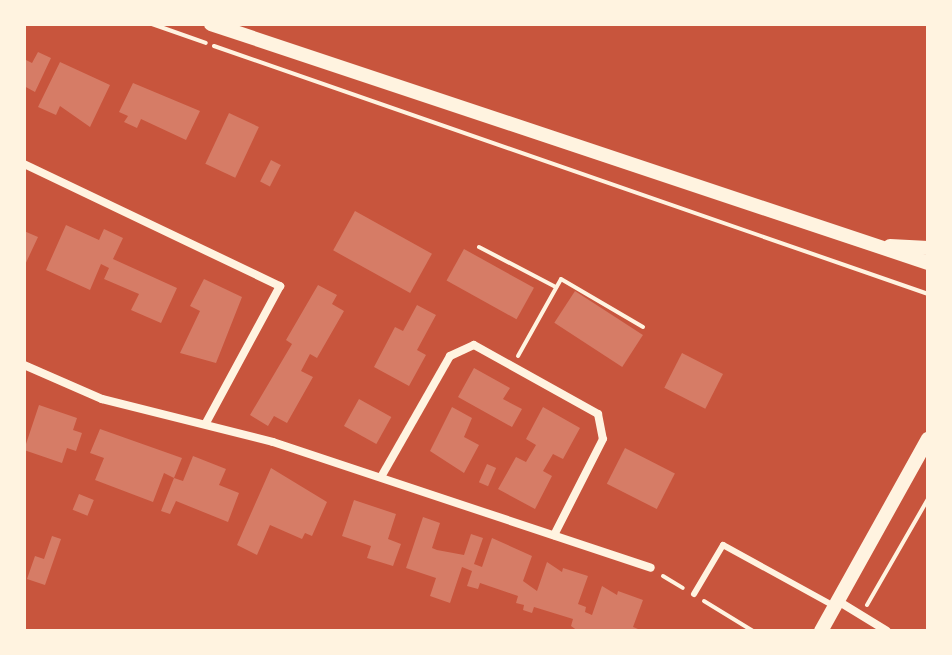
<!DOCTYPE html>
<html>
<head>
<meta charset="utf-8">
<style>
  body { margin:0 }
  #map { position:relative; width:952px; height:655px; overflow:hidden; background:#c8553d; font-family:Georgia,serif }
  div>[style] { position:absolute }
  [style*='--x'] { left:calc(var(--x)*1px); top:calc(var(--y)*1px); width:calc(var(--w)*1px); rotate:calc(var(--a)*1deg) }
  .building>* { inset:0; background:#d67c66; transform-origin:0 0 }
  .path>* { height:4px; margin:-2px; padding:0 2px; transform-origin:2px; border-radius:2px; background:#fff3e0 }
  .service>* { height:6px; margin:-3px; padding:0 3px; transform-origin:3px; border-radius:3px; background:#fff3e0 }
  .minor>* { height:8px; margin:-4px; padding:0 4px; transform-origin:4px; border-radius:4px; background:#fff3e0 }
  .tertiary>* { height:14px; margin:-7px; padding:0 7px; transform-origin:7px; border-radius:7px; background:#fff3e0 }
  span { translate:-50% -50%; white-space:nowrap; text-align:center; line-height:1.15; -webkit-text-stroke:8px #fff3e0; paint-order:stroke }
  .frame { position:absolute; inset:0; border:26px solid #fff3e0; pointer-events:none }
</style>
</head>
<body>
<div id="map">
  <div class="building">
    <div style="clip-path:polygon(38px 52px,51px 58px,35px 92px,24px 86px,24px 59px,32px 63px)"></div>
    <div style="clip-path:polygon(60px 62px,110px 85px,90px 127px,60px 106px,56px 115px,38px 107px)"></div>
    <div style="clip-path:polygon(133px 83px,200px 111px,186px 140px,141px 119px,137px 128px,124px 122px,128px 116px,119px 112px)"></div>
    <div style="left:229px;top:113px;width:33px;height:56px;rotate:25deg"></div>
    <div style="left:271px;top:160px;width:11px;height:24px;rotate:27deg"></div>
    <div style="left:355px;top:211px;width:88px;height:45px;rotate:29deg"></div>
    <div style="clip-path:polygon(66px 225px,99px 240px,104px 229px,123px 238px,113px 259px,177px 288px,161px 323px,131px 310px,139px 294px,104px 279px,109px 268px,101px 264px,90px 290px,46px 270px)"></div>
    <div style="clip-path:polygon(24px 231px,38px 237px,24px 267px)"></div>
    <div style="left:464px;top:249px;width:80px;height:36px;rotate:29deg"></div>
    <div style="clip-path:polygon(204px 279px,242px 297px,216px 363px,180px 353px,200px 311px,190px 306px)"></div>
    <div style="clip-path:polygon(318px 285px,337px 295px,332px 304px,344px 311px,317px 358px,310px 354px,301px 371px,313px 377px,287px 423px,274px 416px,268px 426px,250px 415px,292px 344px,286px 340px)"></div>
    <div style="left:575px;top:291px;width:81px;height:38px;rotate:33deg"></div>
    <div style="clip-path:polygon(417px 305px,436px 315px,417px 350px,426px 355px,409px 386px,374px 367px,395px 327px,403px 331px)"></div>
    <div style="left:682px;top:353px;width:46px;height:39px;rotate:27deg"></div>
    <div style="clip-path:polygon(474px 368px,510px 388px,503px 399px,522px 409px,512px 427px,458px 397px)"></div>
    <div style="left:359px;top:399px;width:37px;height:31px;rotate:29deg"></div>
    <div style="clip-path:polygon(39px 405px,77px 418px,73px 430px,82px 433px,76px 451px,67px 448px,62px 463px,24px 450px)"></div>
    <div style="clip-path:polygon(452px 407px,472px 418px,464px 437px,479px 445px,464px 473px,430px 451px)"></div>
    <div style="clip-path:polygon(543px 407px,580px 428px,563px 459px,553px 454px,543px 471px,552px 476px,535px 509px,498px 489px,516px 457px,526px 462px,536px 445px,526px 439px)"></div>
    <div style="clip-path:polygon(100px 429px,182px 458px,174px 478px,183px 481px,193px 456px,226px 469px,219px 485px,239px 493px,228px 522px,176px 501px,170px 514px,161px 511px,174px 478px,164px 473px,153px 502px,95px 480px,104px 458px,90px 453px)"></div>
    <div style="left:625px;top:448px;width:56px;height:40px;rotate:27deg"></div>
    <div style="left:487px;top:464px;width:10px;height:20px;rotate:24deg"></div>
    <div style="clip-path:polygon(271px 468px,327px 502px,312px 536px,305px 533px,302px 539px,270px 525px,257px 555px,237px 545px)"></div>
    <div style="left:79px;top:494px;width:16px;height:17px;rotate:22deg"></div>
    <div style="clip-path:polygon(354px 500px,396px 514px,388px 539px,401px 544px,393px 566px,367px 558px,371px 546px,342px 536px)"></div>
    <div style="clip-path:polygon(423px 517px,440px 523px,432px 548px,437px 550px,464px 555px,471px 534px,483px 538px,474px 564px,482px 567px,492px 538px,532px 556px,523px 581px,537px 591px,547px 562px,562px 572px,563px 568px,588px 576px,578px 604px,586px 607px,585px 612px,592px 615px,602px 586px,617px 595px,618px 591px,643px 600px,633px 627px,643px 631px,578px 631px,571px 626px,573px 619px,534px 607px,532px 613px,523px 610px,524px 605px,516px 603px,518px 596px,480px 583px,478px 589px,467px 586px,472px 571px,462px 567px,450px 603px,430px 596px,436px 578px,406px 568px)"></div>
    <div style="clip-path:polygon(52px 536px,61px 539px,45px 585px,27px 579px,35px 556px,44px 559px)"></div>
  </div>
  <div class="path">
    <div style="--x:152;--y:24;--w:57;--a:19.4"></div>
    <div style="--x:214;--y:46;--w:756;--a:19.15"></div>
    <div style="--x:479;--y:247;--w:87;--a:27.5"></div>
    <div style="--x:518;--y:356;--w:88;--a:-60.8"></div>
    <div style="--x:561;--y:279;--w:95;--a:30.3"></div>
    <div style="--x:663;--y:576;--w:23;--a:31"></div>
    <div style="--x:704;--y:601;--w:57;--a:31.5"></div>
    <div style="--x:867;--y:605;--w:122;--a:-60.1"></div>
  </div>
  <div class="service">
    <div style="--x:694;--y:594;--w:57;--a:-59.4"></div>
    <div style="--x:723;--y:545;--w:127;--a:28.8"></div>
  </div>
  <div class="minor">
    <div style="--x:24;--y:164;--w:284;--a:25.5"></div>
    <div style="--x:280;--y:286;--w:156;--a:118.4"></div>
    <div style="--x:24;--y:365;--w:85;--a:23.6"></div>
    <div style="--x:102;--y:399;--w:176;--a:14.1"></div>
    <div style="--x:273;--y:442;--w:398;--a:18.4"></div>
    <div style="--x:381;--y:477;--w:139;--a:-60.3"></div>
    <div style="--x:450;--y:356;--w:26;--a:-25"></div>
    <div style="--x:474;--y:345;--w:142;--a:29.1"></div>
    <div style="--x:598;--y:414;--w:25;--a:79"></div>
    <div style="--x:603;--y:439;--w:108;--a:117"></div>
    <div style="--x:838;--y:601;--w:57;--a:31.5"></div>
  </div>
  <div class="tertiary">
    <div style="--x:211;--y:24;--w:756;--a:18.43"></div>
    <div style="--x:890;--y:246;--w:38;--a:3"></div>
    <div style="--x:821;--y:631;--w:220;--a:-60.9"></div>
  </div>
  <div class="frame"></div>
</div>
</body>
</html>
